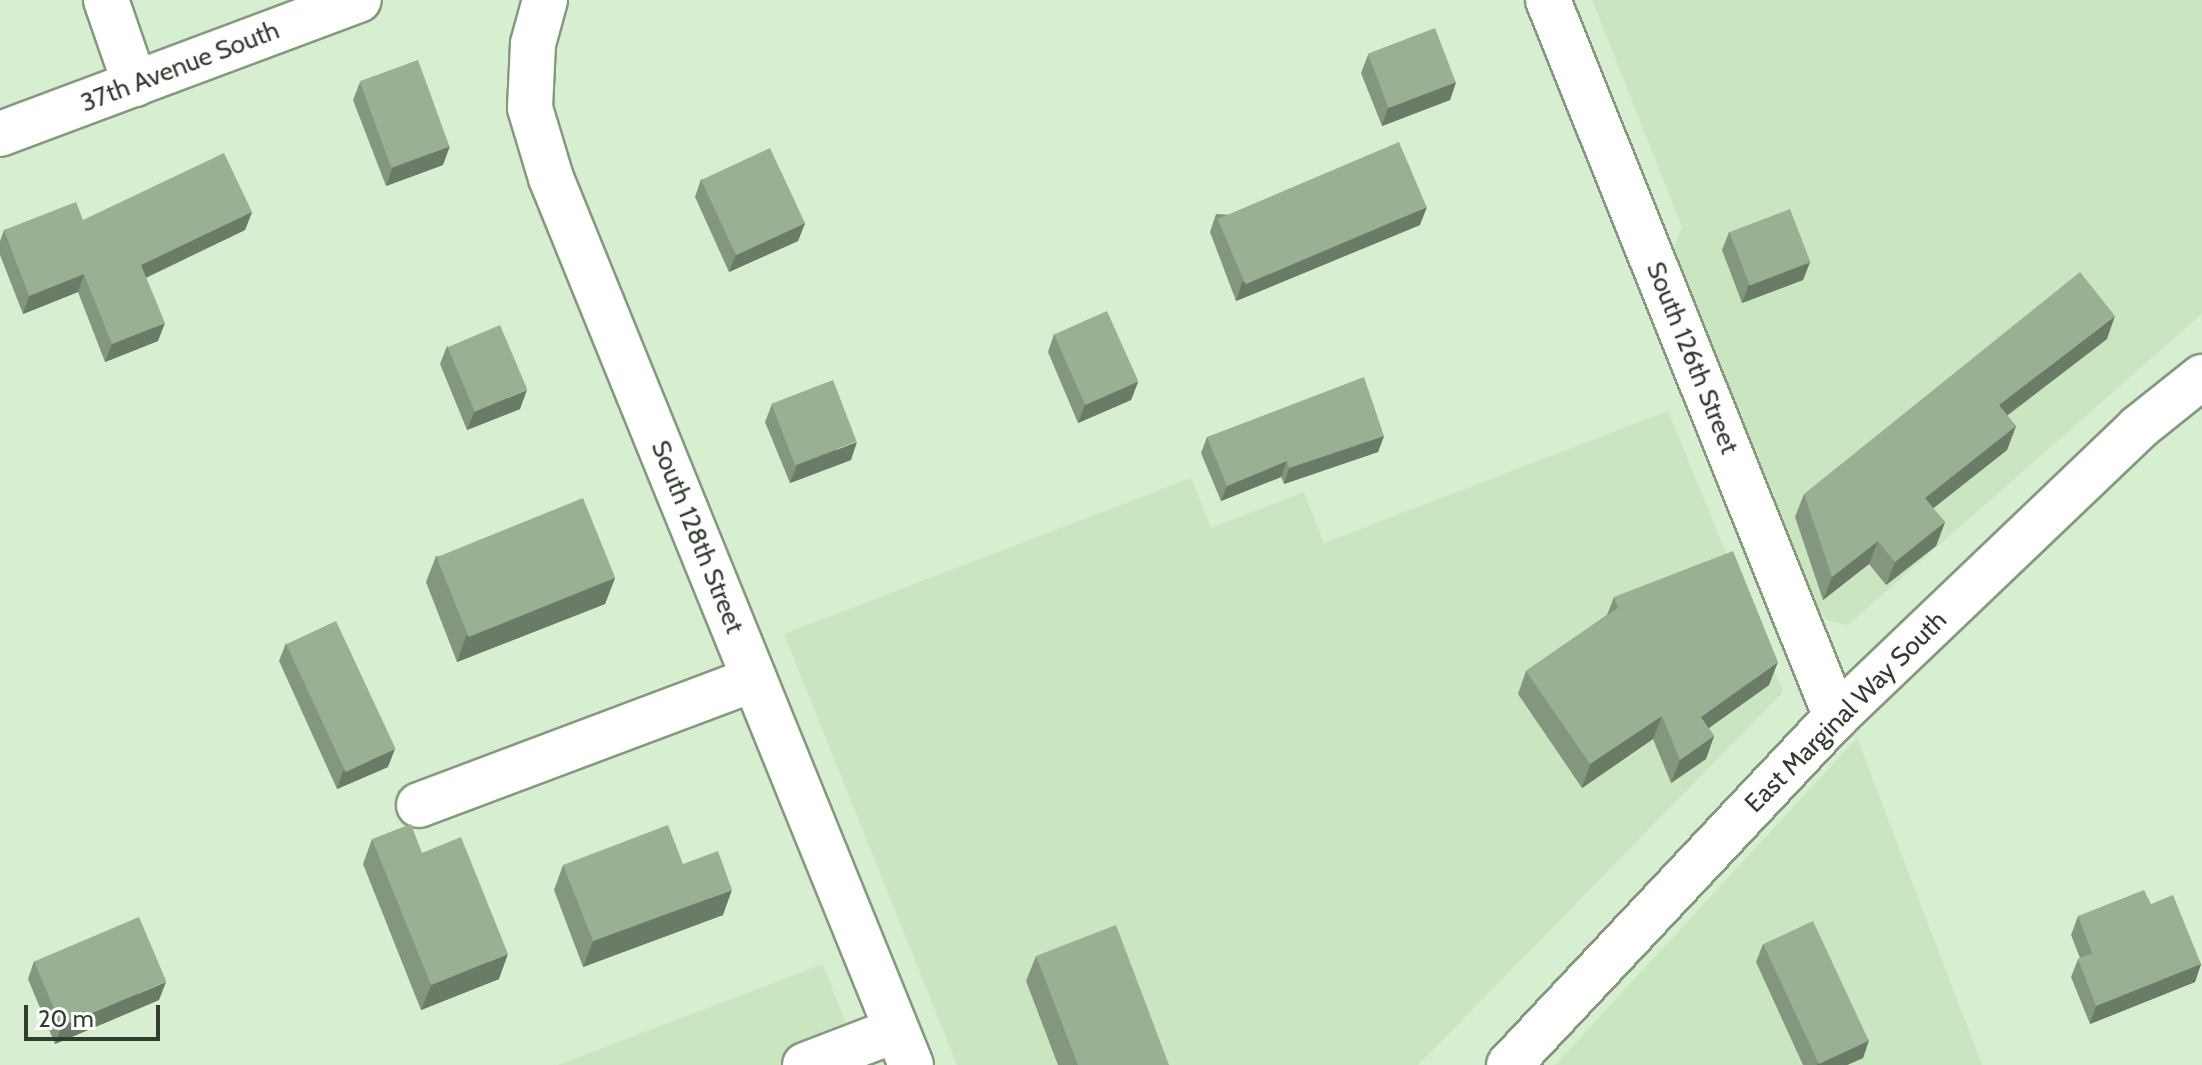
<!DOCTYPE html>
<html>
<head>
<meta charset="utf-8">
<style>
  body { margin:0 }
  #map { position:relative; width:2202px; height:1065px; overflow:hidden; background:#d7efd0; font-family:Cabin,sans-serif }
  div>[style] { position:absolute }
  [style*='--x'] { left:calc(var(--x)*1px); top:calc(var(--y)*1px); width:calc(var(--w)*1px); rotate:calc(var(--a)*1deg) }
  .built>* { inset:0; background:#c9e6c1 }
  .roads { filter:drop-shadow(2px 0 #839a7d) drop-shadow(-2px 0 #839a7d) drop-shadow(0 2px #839a7d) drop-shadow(0 -2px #839a7d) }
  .minor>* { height:44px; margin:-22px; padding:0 22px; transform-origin:22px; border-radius:22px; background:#fff }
  .wall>* { inset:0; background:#84977e }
  .shaded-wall>* { inset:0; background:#6b7b67 }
  .building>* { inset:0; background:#99b093; transform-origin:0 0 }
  span { translate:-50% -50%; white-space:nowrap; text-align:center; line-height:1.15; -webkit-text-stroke:7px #fff; paint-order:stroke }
  .street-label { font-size:26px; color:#323c30 }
  .scale { position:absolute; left:24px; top:1005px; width:136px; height:36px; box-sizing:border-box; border:4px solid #323c30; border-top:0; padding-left:10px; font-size:24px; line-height:28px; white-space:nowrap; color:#323c30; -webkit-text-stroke:6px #fff; paint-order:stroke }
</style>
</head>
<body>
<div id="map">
  <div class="built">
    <div style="clip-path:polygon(1592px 0,2202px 0,2202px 314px,1848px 625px,1829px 621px,1817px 610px,1673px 250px,1682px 227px)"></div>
    <div style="clip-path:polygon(1668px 411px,1783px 692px,1418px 1065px,957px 1065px,784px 634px,1191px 478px,1211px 528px,1304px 492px,1324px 543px)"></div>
    <div style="clip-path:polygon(1857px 738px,1982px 1065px,1555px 1065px)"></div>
    <div style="clip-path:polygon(823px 964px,862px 1065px,558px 1065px)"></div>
  </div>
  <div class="roads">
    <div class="minor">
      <div style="--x:106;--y:0;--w:89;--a:71"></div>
      <div style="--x:545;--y:0;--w:46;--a:105.3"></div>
      <div style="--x:533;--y:44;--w:64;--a:92.7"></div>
      <div style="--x:530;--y:108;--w:73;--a:73.3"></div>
      <div style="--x:551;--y:178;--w:957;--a:67.91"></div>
      <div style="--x:1548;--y:0;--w:773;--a:68.12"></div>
      <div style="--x:0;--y:134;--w:383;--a:-20.5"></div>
      <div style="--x:419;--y:805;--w:358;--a:-20.6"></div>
      <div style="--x:805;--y:1065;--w:97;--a:-21"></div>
      <div style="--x:1509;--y:1065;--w:478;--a:-46.8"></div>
      <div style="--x:1836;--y:717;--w:418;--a:-43.7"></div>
      <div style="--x:2138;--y:428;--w:82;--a:-38.6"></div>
    </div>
  </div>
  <div class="wall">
    <div style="clip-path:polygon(1368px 55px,1456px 82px,1450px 100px,1382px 126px,1361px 73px)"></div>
    <div style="clip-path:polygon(360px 82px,443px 165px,386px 186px,353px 100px)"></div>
    <div style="clip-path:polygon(701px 179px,805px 223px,798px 241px,729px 272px,695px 197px)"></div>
    <div style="clip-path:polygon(252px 212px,245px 230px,146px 278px,158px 341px,105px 362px,78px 292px,23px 314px,0 255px,0 241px,4px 230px,83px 220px)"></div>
    <div style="clip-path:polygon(1216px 214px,1420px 225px,1236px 301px,1210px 232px)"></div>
    <div style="clip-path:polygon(1729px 232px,1810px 262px,1803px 280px,1742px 303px,1722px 250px)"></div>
    <div style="clip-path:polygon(1054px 334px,1138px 382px,1131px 400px,1078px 423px,1048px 352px)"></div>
    <div style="clip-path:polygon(2107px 339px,2007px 416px,2016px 426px,2007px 450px,1933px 508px,1945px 522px,1936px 546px,1886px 585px,1869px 564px,1823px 600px,1795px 517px,1804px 494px)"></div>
    <div style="clip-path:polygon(447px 346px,520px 409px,467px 430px,440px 364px)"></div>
    <div style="clip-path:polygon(772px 404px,851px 460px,790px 483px,765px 422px)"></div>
    <div style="clip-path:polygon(1384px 436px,1378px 452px,1284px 484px,1281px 477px,1221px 501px,1201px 453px,1207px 437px)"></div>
    <div style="clip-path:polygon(436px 556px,615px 578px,605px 604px,457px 662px,426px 582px)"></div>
    <div style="clip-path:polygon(1614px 597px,1769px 685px,1709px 728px,1714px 736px,1706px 759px,1671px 783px,1653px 739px,1582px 788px,1518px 694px,1526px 671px,1607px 615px)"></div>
    <div style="clip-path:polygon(286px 643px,388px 767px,337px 789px,279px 661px)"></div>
    <div style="clip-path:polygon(372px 839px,422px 853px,499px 979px,421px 1010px,363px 864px)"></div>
    <div style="clip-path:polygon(683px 864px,723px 915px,583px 967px,554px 890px,563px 865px)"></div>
    <div style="clip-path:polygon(2151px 904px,2201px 964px,2195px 982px,2090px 1024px,2071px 977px,2078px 959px,2080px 958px,2071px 935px,2078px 916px)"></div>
    <div style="clip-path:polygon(1763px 944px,1869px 1040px,1863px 1058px,1847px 1065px,1803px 1065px,1756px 962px)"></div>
    <div style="clip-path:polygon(1036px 956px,1169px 1065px,1058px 1065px,1026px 981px)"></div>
    <div style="clip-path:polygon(34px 961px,159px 1000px,55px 1044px,28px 979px)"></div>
  </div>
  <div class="shaded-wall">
    <div style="clip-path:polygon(1456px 82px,1450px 100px,1382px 126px,1388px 108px)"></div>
    <div style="clip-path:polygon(450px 146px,443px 165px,386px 186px,392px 168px)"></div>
    <div style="clip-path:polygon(1427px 207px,1420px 225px,1236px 301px,1242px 282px)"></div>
    <div style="clip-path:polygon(252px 212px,245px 230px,134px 283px,141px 265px)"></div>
    <div style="clip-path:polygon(805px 223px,798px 241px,729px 272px,736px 254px)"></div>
    <div style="clip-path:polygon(1810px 262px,1803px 280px,1742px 303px,1749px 285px)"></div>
    <div style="clip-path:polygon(84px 274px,78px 292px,23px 314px,29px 296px)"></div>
    <div style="clip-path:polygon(2115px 316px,2107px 339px,1990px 428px,1999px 405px)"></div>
    <div style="clip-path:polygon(165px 323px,158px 341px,105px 362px,112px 344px)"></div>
    <div style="clip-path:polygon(1138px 382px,1131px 400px,1078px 423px,1085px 405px)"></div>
    <div style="clip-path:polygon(527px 390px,520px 409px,467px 430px,474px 412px)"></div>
    <div style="clip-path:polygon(2016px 426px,2007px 450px,1916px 522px,1925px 498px)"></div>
    <div style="clip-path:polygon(1384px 436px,1378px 452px,1284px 484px,1289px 468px)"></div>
    <div style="clip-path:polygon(857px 442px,851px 460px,790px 483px,797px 465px)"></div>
    <div style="clip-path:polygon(1287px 461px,1281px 477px,1221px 501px,1227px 486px)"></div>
    <div style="clip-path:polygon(1945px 522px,1936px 546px,1886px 585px,1895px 562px)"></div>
    <div style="clip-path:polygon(1878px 541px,1869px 564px,1823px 600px,1832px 577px)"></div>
    <div style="clip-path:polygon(615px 578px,605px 604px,457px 662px,466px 636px)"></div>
    <div style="clip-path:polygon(1778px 662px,1769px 685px,1692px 740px,1701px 717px)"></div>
    <div style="clip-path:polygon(1662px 716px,1653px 739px,1582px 788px,1590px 764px)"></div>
    <div style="clip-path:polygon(1714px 736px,1706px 759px,1671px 783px,1680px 760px)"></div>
    <div style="clip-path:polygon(395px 749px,388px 767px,337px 789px,343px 771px)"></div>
    <div style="clip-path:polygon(732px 890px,723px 915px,583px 967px,593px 941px)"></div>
    <div style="clip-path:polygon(508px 954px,499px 979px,421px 1010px,431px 985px)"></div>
    <div style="clip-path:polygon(2201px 964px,2195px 982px,2090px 1024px,2096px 1006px)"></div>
    <div style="clip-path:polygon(166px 982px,159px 1000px,55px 1044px,62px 1026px)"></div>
    <div style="clip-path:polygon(1869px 1040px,1863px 1058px,1847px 1065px,1817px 1065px,1817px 1064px)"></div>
  </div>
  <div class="building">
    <div style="left:1435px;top:28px;width:58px;height:72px;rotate:69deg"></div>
    <div style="left:418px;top:60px;width:92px;height:62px;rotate:70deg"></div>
    <div style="left:1399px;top:142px;width:71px;height:197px;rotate:67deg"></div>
    <div style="left:770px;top:148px;width:83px;height:76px;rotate:65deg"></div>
    <div style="clip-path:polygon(224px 153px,252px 212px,141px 265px,165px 323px,112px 344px,84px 274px,29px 296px,4px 230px,76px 202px,83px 220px)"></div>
    <div style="left:1790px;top:209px;width:57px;height:65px;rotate:69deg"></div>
    <div style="clip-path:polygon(2080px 272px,2115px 316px,1999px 405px,2016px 426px,1925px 498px,1945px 522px,1895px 562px,1878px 541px,1832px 577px,1804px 494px)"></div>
    <div style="left:1107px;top:311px;width:77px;height:58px;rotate:66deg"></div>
    <div style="left:500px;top:325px;width:70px;height:57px;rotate:67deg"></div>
    <div style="clip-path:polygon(1364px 377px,1384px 436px,1289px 468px,1287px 461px,1227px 486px,1207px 437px)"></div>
    <div style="left:833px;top:380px;width:66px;height:66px;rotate:69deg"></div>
    <div style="left:583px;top:498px;width:86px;height:158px;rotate:68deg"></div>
    <div style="clip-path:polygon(1733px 551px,1778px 662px,1701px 717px,1714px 736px,1680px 760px,1662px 716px,1590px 764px,1526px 671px,1618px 608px,1614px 597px)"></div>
    <div style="left:336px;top:621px;width:141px;height:55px;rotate:65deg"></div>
    <div style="clip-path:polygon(411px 824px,422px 853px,461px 837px,508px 954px,431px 985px,372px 839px)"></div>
    <div style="clip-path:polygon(668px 825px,683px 864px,718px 851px,732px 890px,593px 941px,563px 865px)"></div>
    <div style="clip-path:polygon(2144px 890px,2151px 904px,2173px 895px,2201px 964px,2096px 1006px,2078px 959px,2092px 953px,2078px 916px)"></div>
    <div style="left:139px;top:917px;width:70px;height:114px;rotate:67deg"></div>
    <div style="left:1813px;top:921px;width:132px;height:55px;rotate:65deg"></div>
    <div style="clip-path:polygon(1116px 925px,1169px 1065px,1078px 1065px,1036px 956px)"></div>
  </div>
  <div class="street-label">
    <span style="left:180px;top:67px;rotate:-21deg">37th Avenue South</span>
    <span style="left:1692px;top:358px;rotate:68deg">South 126th Street</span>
    <span style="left:697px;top:537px;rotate:68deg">South 128th Street</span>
    <span style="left:1846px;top:712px;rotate:-45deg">East Marginal Way South</span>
  </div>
  <div class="scale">20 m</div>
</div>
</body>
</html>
